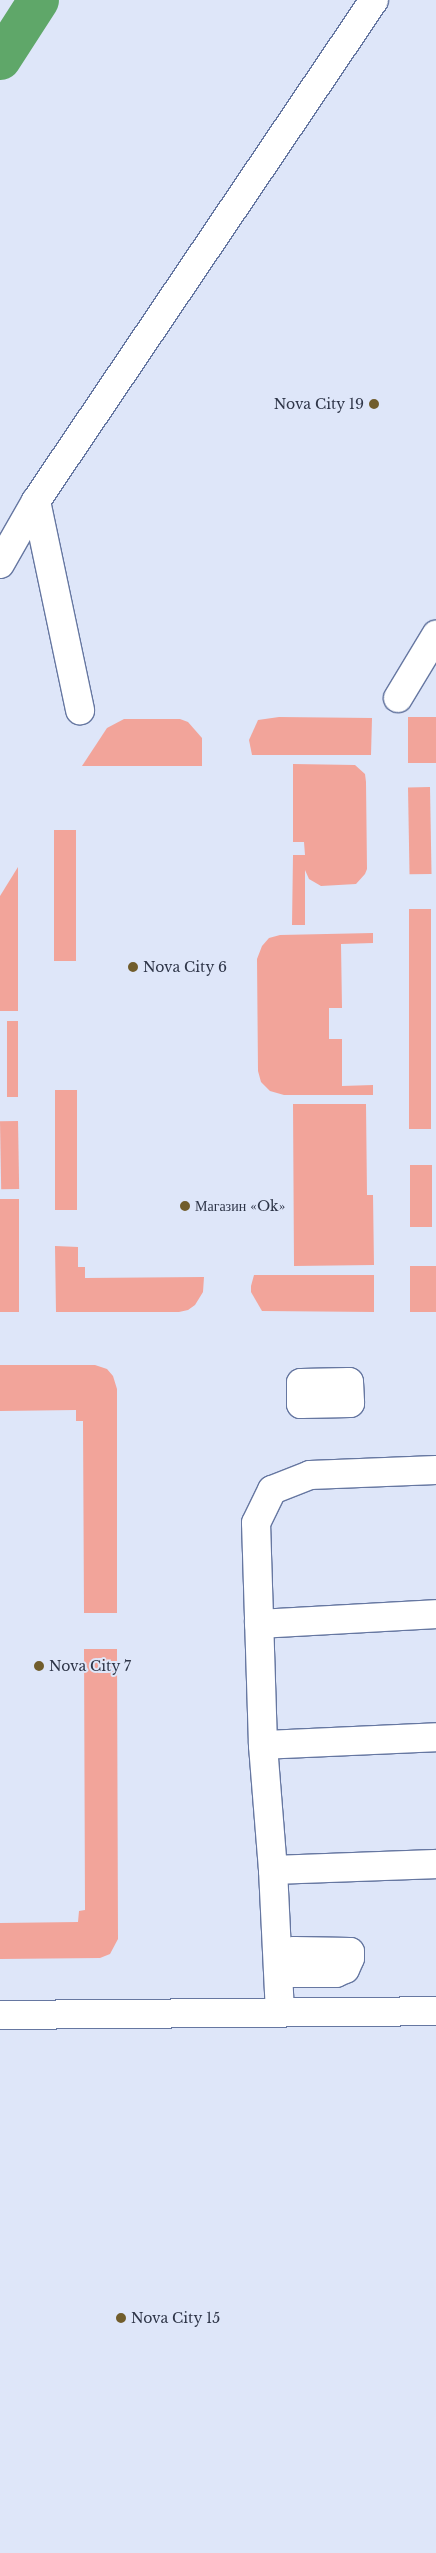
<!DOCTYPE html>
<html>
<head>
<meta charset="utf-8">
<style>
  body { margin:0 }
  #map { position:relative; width:436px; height:2553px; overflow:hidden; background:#dee6f9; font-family:"Libre Baskerville",serif }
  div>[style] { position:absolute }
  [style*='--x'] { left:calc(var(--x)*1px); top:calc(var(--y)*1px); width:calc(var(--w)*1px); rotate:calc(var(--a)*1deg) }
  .green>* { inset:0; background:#f2a49a; transform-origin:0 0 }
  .canal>* { height:41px; margin:-20.5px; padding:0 20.5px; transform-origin:20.5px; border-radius:20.5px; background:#5fa769 }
  .roads { filter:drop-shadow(1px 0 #6677a1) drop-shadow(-1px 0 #6677a1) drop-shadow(0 1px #6677a1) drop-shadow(0 -1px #6677a1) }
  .minor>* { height:28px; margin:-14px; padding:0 14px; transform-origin:14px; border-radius:14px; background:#fff }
  .dots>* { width:14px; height:14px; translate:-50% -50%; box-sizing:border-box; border:2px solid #dee6f9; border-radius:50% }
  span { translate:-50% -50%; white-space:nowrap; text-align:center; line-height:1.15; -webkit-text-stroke:4px #dee6f9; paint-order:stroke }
  .poi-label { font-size:14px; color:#2e3548 }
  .right { translate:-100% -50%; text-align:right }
  .left { translate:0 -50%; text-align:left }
</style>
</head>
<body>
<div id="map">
  <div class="green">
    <div style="clip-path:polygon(279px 717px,372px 718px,371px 755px,252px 755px,249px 740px,258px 720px)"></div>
    <div style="left:408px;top:717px;width:28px;height:46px"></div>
    <div style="clip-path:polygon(124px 719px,180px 719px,188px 722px,202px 738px,202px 766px,82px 766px,107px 728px)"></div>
    <div style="clip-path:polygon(293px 764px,355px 765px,365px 774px,366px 782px,367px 869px,365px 874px,356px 884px,321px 886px,309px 879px,305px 870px,305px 925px,292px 925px,293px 855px,305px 855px,304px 842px,293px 842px)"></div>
    <div style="left:430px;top:787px;width:87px;height:22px;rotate:89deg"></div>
    <div style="left:76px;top:830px;width:131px;height:22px;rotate:90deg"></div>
    <div style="clip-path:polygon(18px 867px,18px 1011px,0 1011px,0 896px)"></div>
    <div style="left:409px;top:909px;width:22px;height:220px"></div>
    <div style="clip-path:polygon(373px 933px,373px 943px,341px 944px,342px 1008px,329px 1008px,329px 1039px,342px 1039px,342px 1086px,373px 1085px,373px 1095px,284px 1095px,270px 1091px,261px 1082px,258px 1071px,257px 959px,262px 946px,269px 938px,280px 935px)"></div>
    <div style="left:7px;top:1021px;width:11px;height:76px"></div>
    <div style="left:55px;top:1090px;width:22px;height:120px"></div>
    <div style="clip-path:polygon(293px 1104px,366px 1104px,367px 1195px,373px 1195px,374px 1265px,294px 1266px)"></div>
    <div style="left:18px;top:1121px;width:68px;height:18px;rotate:89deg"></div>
    <div style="left:410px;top:1165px;width:22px;height:62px"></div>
    <div style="left:0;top:1199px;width:19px;height:113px"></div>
    <div style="clip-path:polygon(55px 1246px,78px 1247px,78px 1267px,85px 1267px,85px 1278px,204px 1277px,203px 1292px,195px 1305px,188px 1310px,179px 1312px,56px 1312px)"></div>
    <div style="left:410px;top:1266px;width:26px;height:46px"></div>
    <div style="clip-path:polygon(254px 1275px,374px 1275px,374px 1312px,262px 1311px,251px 1292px,251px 1286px)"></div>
    <div style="clip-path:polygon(0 1365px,95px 1365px,107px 1369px,113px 1376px,117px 1389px,117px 1613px,84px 1613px,83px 1421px,76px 1421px,76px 1410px,0 1411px)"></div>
    <div style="clip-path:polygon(84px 1649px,117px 1649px,118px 1939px,110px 1954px,100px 1958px,0 1959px,0 1923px,78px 1922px,79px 1911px,85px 1910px)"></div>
  </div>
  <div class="canal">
    <div style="--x:0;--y:59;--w:70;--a:-57.2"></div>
  </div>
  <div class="roads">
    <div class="minor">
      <div style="--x:36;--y:501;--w:214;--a:78.1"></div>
      <div style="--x:0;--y:564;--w:73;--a:-60.3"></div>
      <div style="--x:36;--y:501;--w:604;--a:-55.99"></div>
      <div style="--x:398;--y:698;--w:74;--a:-58.9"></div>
      <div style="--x:349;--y:1382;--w:21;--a:87"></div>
      <div style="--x:350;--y:1403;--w:49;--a:178.8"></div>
      <div style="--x:301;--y:1404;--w:21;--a:-90"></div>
      <div style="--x:301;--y:1383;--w:48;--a:-1.2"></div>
      <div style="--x:259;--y:1624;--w:177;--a:-3.2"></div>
      <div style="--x:263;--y:1745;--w:173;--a:-2.6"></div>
      <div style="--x:273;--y:1870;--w:163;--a:-2.1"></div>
      <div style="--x:294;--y:1951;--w:56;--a:1"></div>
      <div style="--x:350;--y:1952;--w:6;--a:90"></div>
      <div style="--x:350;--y:1958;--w:12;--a:114"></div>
      <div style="--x:345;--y:1969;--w:10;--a:156"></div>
      <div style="--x:336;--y:1973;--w:43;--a:180"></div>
      <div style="--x:293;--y:1973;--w:22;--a:-87"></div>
      <div style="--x:280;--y:2013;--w:143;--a:-92.8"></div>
      <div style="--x:273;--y:1870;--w:125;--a:-94.6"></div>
      <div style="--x:263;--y:1745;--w:222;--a:-91.8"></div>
      <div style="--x:256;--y:1523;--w:37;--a:-64"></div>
      <div style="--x:272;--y:1490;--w:41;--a:-21.5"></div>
      <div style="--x:310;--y:1475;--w:126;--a:-2.3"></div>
      <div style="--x:0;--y:2015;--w:436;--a:-0.5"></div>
    </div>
  </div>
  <div class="dots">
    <div style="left:374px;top:404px;background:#715d2c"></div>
    <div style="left:133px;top:967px;background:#715d2c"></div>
    <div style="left:185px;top:1206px;background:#715d2c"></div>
    <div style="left:39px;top:1666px;background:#715d2c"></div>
    <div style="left:121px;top:2318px;background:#715d2c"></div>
  </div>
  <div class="poi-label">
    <span class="right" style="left:364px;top:404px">Nova City 19</span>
    <span class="left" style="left:143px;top:967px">Nova City 6</span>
    <span class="left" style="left:195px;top:1206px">Магазин «Ok»</span>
    <span class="left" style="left:49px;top:1666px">Nova City 7</span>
    <span class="left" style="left:131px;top:2318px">Nova City 15</span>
  </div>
</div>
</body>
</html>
